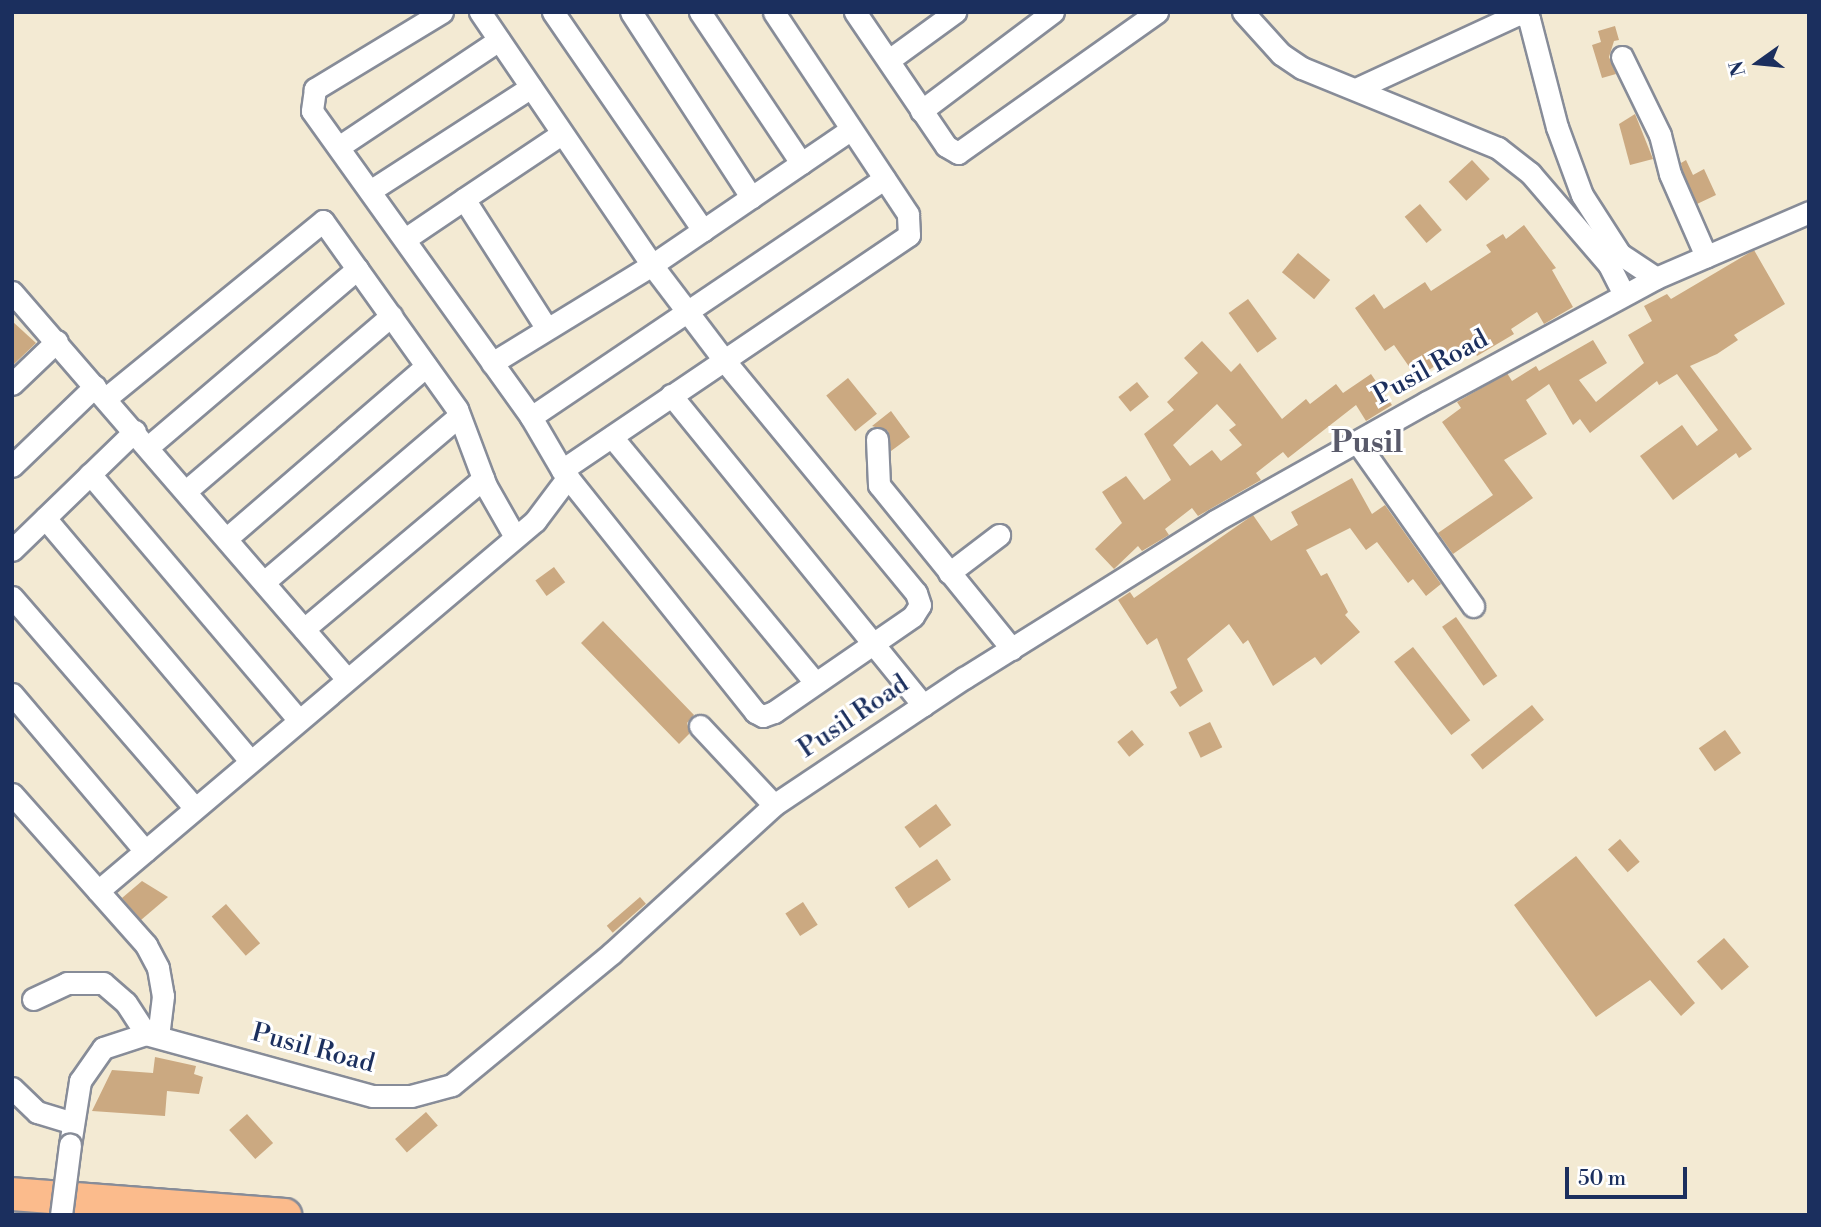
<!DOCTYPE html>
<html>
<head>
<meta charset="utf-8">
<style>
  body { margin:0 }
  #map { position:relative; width:1821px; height:1227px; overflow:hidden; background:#f3ead3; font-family:"Libre Bodoni",serif }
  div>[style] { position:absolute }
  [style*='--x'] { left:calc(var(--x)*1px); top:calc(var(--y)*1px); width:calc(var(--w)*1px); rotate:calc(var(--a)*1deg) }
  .building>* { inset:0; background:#cba981; transform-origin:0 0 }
  .roads { filter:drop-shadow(2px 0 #878c98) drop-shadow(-2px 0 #878c98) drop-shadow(0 2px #878c98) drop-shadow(0 -2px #878c98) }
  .minor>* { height:21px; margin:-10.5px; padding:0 10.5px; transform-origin:10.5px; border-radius:10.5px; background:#fff }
  .highway>* { height:32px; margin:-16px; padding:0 16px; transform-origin:16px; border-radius:16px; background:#fbbb8c }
  .bridges { filter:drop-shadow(2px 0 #878c98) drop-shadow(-2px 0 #878c98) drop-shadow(0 2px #878c98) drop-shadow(0 -2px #878c98) }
  .minor-bridge>* { height:21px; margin:-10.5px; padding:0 10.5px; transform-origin:10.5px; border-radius:10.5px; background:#fff }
  span { translate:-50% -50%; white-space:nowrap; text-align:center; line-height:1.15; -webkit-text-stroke:6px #fff; paint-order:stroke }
  .street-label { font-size:26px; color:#1b2f5e }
  .quarter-label { font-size:30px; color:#595a6a; font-weight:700 }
  .frame { position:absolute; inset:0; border:14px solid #1b2f5e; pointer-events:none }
  .north { position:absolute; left:1723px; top:28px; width:70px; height:70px; -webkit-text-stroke:5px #fff; paint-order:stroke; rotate:255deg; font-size:19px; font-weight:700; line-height:28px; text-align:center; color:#1b2f5e }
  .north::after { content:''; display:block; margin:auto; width:24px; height:32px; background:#1b2f5e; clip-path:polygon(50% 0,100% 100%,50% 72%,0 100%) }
  .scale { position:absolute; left:1565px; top:1167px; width:122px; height:32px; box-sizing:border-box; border:4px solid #1b2f5e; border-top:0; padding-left:9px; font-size:21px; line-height:24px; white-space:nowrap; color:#1b2f5e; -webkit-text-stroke:5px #fff; paint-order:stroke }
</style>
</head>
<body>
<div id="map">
  <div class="building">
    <div style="clip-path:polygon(1615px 26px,1619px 40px,1614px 41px,1609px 57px,1616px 74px,1602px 78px,1592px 45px,1601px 42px,1598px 31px)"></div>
    <div style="clip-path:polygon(1635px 114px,1653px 159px,1630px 165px,1619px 124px)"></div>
    <div style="left:1472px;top:160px;width:26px;height:32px;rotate:47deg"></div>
    <div style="clip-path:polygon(1686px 160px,1693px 175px,1704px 169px,1716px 195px,1697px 204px,1682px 170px,1681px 163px)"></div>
    <div style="left:1420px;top:204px;width:34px;height:20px;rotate:50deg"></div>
    <div style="clip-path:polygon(1524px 225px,1556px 268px,1552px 270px,1573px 307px,1544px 324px,1537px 312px,1511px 329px,1514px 334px,1477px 356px,1469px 343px,1417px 378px,1394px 345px,1385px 351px,1355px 308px,1374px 294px,1384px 309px,1425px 282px,1431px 291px,1491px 252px,1486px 245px,1503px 234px,1506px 239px)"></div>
    <div style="clip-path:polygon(1754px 250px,1785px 304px,1734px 335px,1738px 340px,1717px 354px,1690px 366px,1752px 449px,1739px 458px,1736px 453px,1673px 500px,1640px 456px,1682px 425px,1697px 446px,1718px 430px,1677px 374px,1659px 385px,1657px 381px,1590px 433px,1580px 419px,1573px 425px,1549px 384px,1526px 400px,1547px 434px,1504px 460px,1533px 498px,1453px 554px,1438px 533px,1493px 495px,1442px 422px,1461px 408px,1457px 402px,1507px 373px,1512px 381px,1536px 366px,1539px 371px,1593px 340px,1607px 363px,1579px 380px,1596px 402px,1644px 363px,1628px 335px,1652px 321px,1644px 306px,1667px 294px,1671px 299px)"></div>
    <div style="left:1298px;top:253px;width:42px;height:25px;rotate:40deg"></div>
    <div style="left:1248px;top:299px;width:49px;height:24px;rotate:54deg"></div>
    <div style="clip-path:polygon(12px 321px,36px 343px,12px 366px)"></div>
    <div style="clip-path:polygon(evenodd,1202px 341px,1231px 372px,1240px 363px,1282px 419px,1306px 399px,1310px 404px,1336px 384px,1343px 393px,1371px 374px,1392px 405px,1366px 421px,1356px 405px,1288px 458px,1283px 452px,1256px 473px,1261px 480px,1198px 516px,1192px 508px,1165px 529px,1169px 535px,1142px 551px,1138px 546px,1114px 569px,1095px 549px,1122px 523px,1102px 492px,1126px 476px,1144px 500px,1171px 480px,1144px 434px,1174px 410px,1167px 402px,1198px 373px,1184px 358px,1202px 341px,1217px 404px,1236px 425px,1229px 430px,1242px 445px,1221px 461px,1212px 450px,1190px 466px,1173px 445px,1217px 404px)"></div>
    <div style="left:848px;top:378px;width:46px;height:28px;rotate:51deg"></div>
    <div style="left:1137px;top:382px;width:19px;height:24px;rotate:51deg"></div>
    <div style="clip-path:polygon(891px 411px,910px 437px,891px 451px,888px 431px,872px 426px)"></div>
    <div style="clip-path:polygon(1352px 478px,1372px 514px,1385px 505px,1441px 584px,1426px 596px,1413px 579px,1408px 583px,1377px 542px,1366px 550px,1350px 528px,1306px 550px,1321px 576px,1327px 573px,1348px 612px,1345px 615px,1360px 632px,1321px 665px,1315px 657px,1273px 686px,1248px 640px,1243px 644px,1229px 624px,1187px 659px,1203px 691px,1180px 707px,1170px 692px,1177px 688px,1157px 638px,1147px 645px,1118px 600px,1130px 592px,1134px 598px,1253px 515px,1271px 541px,1298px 525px,1291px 512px)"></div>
    <div style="left:554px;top:567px;width:19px;height:23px;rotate:54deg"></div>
    <div style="left:1456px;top:617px;width:72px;height:17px;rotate:55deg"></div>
    <div style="clip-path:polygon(603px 621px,694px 715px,687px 723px,690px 733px,679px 744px,581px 643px)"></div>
    <div style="left:1413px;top:647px;width:93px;height:24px;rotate:52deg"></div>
    <div style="left:1532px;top:705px;width:19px;height:79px;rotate:51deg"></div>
    <div style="left:1210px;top:722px;width:28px;height:24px;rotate:64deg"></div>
    <div style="left:1132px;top:730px;width:19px;height:19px;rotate:51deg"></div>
    <div style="left:1725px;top:730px;width:28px;height:32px;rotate:55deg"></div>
    <div style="left:936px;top:804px;width:26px;height:39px;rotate:54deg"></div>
    <div style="left:1620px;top:839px;width:30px;height:16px;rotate:49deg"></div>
    <div style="clip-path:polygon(1576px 856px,1695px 1003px,1681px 1016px,1650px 980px,1596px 1017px,1514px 905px)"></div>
    <div style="left:937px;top:859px;width:25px;height:51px;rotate:56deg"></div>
    <div style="clip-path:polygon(142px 881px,168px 897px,141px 920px,122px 898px)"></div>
    <div style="left:640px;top:897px;width:9px;height:44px;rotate:49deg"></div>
    <div style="left:803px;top:902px;width:27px;height:21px;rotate:57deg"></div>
    <div style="left:226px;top:904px;width:52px;height:19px;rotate:49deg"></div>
    <div style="left:1724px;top:938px;width:38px;height:36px;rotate:49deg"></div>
    <div style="clip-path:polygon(155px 1057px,196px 1066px,194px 1074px,203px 1077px,199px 1094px,167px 1091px,165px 1116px,92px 1111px,112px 1070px,153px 1073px)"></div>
    <div style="left:426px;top:1112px;width:18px;height:41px;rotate:49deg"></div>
    <div style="left:247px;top:1114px;width:39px;height:24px;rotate:48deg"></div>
  </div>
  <div class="roads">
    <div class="minor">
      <div style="--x:442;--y:12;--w:149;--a:148.8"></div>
      <div style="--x:315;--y:89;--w:22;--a:98"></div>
      <div style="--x:312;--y:111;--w:376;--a:54.4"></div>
      <div style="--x:531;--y:417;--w:61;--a:59.7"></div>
      <div style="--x:562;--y:470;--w:310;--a:51.4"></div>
      <div style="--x:755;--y:712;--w:9;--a:27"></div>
      <div style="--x:763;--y:716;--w:12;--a:-20"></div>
      <div style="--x:774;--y:712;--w:169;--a:-34.6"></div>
      <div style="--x:913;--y:616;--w:13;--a:-58"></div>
      <div style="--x:920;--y:605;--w:13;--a:-108"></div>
      <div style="--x:916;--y:593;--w:302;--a:-129.5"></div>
      <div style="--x:724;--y:360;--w:119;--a:-127.2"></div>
      <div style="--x:652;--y:265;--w:306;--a:-124.2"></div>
      <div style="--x:553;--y:12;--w:265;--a:55.5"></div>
      <div style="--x:631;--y:12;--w:221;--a:57"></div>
      <div style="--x:700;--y:12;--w:182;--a:56.2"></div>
      <div style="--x:855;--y:12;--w:162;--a:55.8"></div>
      <div style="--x:946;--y:146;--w:14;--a:30"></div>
      <div style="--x:958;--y:153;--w:244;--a:-35.3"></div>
      <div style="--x:1243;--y:12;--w:57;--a:47.9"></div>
      <div style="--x:1281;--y:54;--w:25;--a:34"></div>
      <div style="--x:1302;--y:68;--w:212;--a:22.2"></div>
      <div style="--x:1498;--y:148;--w:41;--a:38"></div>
      <div style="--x:1530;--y:173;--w:121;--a:49.3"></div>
      <div style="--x:1609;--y:265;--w:33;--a:63"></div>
      <div style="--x:1622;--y:57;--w:87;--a:64"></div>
      <div style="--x:1660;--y:135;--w:40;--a:75.6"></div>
      <div style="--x:1670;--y:174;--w:90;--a:66.3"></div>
      <div style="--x:889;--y:60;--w:82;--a:-36"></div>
      <div style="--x:1358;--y:88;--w:179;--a:-24.8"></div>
      <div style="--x:1520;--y:13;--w:11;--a:34"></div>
      <div style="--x:1529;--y:19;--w:112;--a:75.5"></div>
      <div style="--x:1557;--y:127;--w:72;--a:69.8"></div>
      <div style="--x:1582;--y:195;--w:70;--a:57.2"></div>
      <div style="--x:1620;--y:254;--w:43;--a:33.7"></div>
      <div style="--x:921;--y:111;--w:165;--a:-36.9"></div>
      <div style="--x:340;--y:146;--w:191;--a:-33.7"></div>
      <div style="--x:373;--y:189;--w:188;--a:-32.8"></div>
      <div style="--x:464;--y:199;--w:117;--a:-33.8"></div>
      <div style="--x:405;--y:239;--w:71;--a:-34.1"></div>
      <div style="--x:464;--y:199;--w:154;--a:57.4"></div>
      <div style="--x:12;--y:292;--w:510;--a:49.13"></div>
      <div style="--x:492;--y:363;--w:188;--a:-31.5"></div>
      <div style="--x:652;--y:265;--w:240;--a:-34.3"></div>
      <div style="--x:12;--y:384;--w:62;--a:-43.7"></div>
      <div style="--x:671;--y:395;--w:400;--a:50.9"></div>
      <div style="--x:106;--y:398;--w:280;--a:-39.2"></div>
      <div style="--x:323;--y:221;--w:231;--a:54.5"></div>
      <div style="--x:457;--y:409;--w:82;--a:69.4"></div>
      <div style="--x:486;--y:486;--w:56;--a:60.3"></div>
      <div style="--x:531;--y:417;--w:426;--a:-34"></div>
      <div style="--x:612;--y:437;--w:317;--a:50.4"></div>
      <div style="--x:877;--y:439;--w:46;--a:87.5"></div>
      <div style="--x:879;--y:485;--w:211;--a:51"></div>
      <div style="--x:1357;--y:442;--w:201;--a:54.7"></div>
      <div style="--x:148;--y:447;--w:275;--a:-40.4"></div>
      <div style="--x:12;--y:466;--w:115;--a:-43.9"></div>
      <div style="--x:562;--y:470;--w:419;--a:-34.1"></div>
      <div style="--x:909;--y:235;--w:21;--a:-93"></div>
      <div style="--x:908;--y:214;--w:242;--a:-123.6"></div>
      <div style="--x:90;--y:474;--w:321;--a:49.7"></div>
      <div style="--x:186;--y:491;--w:270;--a:-40.5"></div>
      <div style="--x:45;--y:518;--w:318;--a:49.8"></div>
      <div style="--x:227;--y:538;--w:263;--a:-40.8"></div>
      <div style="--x:12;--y:550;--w:171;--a:-44.1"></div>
      <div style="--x:949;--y:573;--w:63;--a:-37.2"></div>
      <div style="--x:264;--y:582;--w:256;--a:-40.4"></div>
      <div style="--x:12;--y:597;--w:279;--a:49.1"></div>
      <div style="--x:304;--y:629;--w:234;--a:-40"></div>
      <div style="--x:12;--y:694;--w:206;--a:49.7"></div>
      <div style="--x:700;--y:726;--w:108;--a:46.9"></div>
      <div style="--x:12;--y:794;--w:202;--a:48.4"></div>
      <div style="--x:146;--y:945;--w:26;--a:62"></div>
      <div style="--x:158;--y:968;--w:28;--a:80"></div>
      <div style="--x:163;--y:996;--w:41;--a:97"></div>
      <div style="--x:98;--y:891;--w:573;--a:-40.25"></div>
      <div style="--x:535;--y:521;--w:55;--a:-53.1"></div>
      <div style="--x:33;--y:999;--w:38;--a:-25"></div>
      <div style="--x:67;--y:983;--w:36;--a:0"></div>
      <div style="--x:103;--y:983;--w:30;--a:41"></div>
      <div style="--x:126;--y:1003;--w:37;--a:57"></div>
      <div style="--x:12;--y:1088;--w:35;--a:44"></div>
      <div style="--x:37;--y:1112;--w:37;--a:17"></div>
      <div style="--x:70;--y:1145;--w:65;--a:-81.1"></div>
      <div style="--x:80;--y:1081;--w:40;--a:-55.1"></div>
      <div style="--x:103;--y:1048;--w:45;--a:-18"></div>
      <div style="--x:146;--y:1034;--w:235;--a:15.3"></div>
      <div style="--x:373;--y:1096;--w:38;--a:0"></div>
      <div style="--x:411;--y:1096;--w:42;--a:-15"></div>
      <div style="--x:452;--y:1085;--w:207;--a:-39.5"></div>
      <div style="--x:612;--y:953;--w:219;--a:-42.4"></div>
      <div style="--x:774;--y:805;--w:229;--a:-33.8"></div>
      <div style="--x:964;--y:678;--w:296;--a:-32"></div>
      <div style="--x:1215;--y:521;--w:243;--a:-29.3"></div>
      <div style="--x:1427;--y:402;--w:260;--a:-28.4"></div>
      <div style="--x:1656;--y:278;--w:167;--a:-23.3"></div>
    </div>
    <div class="highway">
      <div style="--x:12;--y:1194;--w:274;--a:4.4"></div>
    </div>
  </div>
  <div class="bridges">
    <div class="minor-bridge">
      <div style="--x:61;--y:1215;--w:71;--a:-82.7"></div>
    </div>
  </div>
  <div class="street-label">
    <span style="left:1431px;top:368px;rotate:-29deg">Pusil Road</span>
    <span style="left:854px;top:717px;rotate:-34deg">Pusil Road</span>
    <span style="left:313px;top:1049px;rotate:15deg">Pusil Road</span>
  </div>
  <div class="quarter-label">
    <span style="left:1367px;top:443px">Pusil</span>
  </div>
  <div class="frame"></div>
  <div class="north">N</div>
  <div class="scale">50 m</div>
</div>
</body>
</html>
